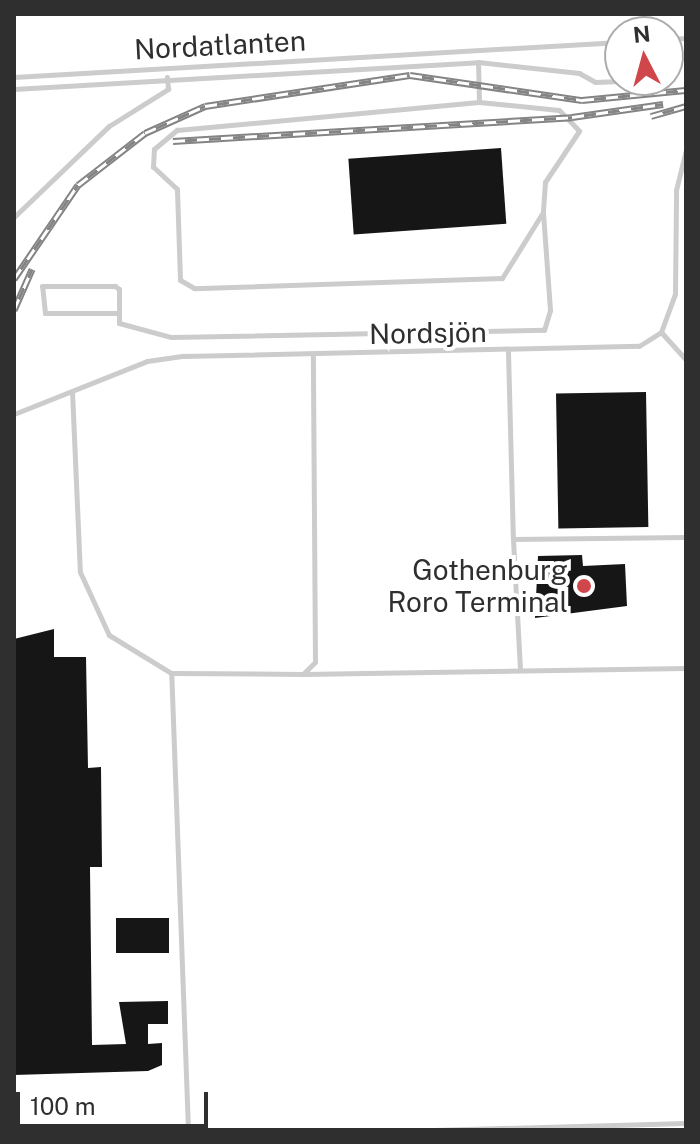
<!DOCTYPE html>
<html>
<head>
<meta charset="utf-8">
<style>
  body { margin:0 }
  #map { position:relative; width:700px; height:1144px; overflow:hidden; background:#fff; font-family:"Public Sans",sans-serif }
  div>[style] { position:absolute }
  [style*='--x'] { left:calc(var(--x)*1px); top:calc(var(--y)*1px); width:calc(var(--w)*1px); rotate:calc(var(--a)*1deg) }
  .building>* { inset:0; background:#161616; transform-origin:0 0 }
  .service>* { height:5px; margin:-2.5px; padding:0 2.5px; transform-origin:2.5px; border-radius:2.5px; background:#ccc }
  .rail>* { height:7px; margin-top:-3.5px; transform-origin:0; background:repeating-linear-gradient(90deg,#fff 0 12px,#848484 0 24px); box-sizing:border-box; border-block:2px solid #848484 }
  .dots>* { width:22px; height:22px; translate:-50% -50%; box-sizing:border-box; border:4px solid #fff; border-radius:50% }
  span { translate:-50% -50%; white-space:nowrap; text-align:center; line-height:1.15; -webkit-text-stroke:8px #fff; paint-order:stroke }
  .street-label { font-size:28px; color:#2f2f2f }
  .poi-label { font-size:28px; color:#2f2f2f }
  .right { translate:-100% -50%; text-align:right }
  .frame { position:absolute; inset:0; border:16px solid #2f2f2f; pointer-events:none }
  .north { position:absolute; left:604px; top:16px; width:80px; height:80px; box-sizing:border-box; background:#fff; border:2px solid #acacac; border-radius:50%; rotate:354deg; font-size:22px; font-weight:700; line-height:32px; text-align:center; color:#2f2f2f }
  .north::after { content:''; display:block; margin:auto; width:28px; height:36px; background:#d0474b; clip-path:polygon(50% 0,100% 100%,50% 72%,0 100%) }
  .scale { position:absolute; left:16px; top:1092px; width:192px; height:36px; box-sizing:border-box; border:4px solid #2f2f2f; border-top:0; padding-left:10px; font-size:24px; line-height:28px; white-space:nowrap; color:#2f2f2f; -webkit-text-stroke:6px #fff; paint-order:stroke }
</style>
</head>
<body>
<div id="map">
  <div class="building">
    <div style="left:501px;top:148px;width:76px;height:153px;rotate:86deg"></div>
    <div style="left:646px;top:392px;width:135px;height:90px;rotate:89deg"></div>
    <div style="clip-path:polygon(582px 555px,583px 566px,625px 564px,627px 606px,535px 618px,538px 556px)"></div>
    <div style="clip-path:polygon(54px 629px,54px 657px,86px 657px,88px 768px,101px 767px,102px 867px,90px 867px,92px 1045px,126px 1044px,119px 1002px,168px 1001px,168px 1024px,148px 1024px,148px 1044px,162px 1043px,162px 1065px,148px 1071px,14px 1075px,14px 639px)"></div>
    <div style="left:116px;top:918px;width:53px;height:35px"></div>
  </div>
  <div class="service">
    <div style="--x:668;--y:39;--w:18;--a:-3"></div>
    <div style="--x:668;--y:59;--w:2;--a:-27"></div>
    <div style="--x:14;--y:77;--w:607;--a:-3.31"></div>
    <div style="--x:14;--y:89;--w:465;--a:-3.3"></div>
    <div style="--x:479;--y:102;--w:80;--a:5.7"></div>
    <div style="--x:559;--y:110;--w:29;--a:46"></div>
    <div style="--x:579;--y:131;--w:61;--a:123.7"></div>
    <div style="--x:545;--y:182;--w:30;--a:94"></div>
    <div style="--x:543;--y:212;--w:78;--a:121.8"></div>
    <div style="--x:502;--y:278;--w:308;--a:178.1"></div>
    <div style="--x:194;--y:288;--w:16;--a:-150"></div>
    <div style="--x:180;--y:280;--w:91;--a:-91.9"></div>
    <div style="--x:177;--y:189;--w:33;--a:-137"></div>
    <div style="--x:153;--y:167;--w:18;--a:-87"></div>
    <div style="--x:154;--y:149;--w:30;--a:-40"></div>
    <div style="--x:177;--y:130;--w:303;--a:-5.3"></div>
    <div style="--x:479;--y:102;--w:40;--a:-91.4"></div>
    <div style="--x:478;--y:62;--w:102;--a:6.2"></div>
    <div style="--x:579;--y:73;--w:18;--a:29"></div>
    <div style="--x:595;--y:82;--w:51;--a:-2.2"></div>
    <div style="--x:14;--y:217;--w:132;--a:-43.8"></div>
    <div style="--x:109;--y:126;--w:70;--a:-32.1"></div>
    <div style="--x:168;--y:89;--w:12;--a:-95"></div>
    <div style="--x:118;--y:313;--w:73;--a:180"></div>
    <div style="--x:45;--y:313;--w:27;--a:-96"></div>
    <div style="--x:42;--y:286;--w:73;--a:0"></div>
    <div style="--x:115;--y:286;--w:5;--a:37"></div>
    <div style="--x:119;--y:289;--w:34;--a:90"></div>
    <div style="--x:119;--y:323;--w:54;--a:15.1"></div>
    <div style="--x:171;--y:337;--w:373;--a:-1.1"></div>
    <div style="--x:544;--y:330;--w:21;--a:-73"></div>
    <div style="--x:550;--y:310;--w:97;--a:-94.1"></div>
    <div style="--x:661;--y:332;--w:38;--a:48"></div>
    <div style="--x:508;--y:352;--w:187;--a:88.5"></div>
    <div style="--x:72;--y:391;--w:181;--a:87.5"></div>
    <div style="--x:80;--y:572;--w:69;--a:65.3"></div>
    <div style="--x:109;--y:635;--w:73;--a:31.5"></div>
    <div style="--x:14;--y:414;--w:143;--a:-21.7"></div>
    <div style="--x:147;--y:361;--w:37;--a:-8"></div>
    <div style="--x:184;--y:356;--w:455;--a:-1.3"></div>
    <div style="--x:639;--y:346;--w:26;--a:-32"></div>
    <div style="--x:661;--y:332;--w:40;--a:-69.8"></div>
    <div style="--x:675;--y:294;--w:104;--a:-89.4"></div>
    <div style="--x:676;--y:190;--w:41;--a:-76"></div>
    <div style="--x:520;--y:669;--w:130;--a:-93.1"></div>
    <div style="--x:513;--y:539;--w:173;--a:-0.7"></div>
    <div style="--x:303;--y:674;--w:383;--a:-0.9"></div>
    <div style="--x:188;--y:1130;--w:457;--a:-92.1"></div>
    <div style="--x:171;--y:673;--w:132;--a:0.4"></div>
    <div style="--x:303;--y:674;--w:17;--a:-45"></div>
    <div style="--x:315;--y:662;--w:308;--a:-90.4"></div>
    <div style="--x:433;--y:1130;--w:253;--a:-1.6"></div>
  </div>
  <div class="rail">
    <div style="--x:651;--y:116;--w:36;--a:-16"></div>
    <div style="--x:173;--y:141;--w:400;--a:-3.4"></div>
    <div style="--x:572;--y:117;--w:92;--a:-8.1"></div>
    <div style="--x:14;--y:279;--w:114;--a:-55.8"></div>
    <div style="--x:78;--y:185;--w:85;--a:-37.8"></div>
    <div style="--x:145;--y:133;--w:66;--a:-24.2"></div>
    <div style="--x:205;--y:106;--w:207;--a:-8.6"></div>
    <div style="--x:410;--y:75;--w:174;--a:8.3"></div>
    <div style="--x:582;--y:100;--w:104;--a:-5.5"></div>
    <div style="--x:14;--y:310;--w:45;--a:-66.3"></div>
  </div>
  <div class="dots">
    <div style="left:584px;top:586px;background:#d0474b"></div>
  </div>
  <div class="street-label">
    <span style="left:220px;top:45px;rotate:-3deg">Nordatlanten</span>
    <span style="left:428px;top:333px;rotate:-1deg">Nordsjön</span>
  </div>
  <div class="poi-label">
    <span class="right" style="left:568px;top:586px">Gothenburg<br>Roro Terminal</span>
  </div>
  <div class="frame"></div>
  <div class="north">N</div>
  <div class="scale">100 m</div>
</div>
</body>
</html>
